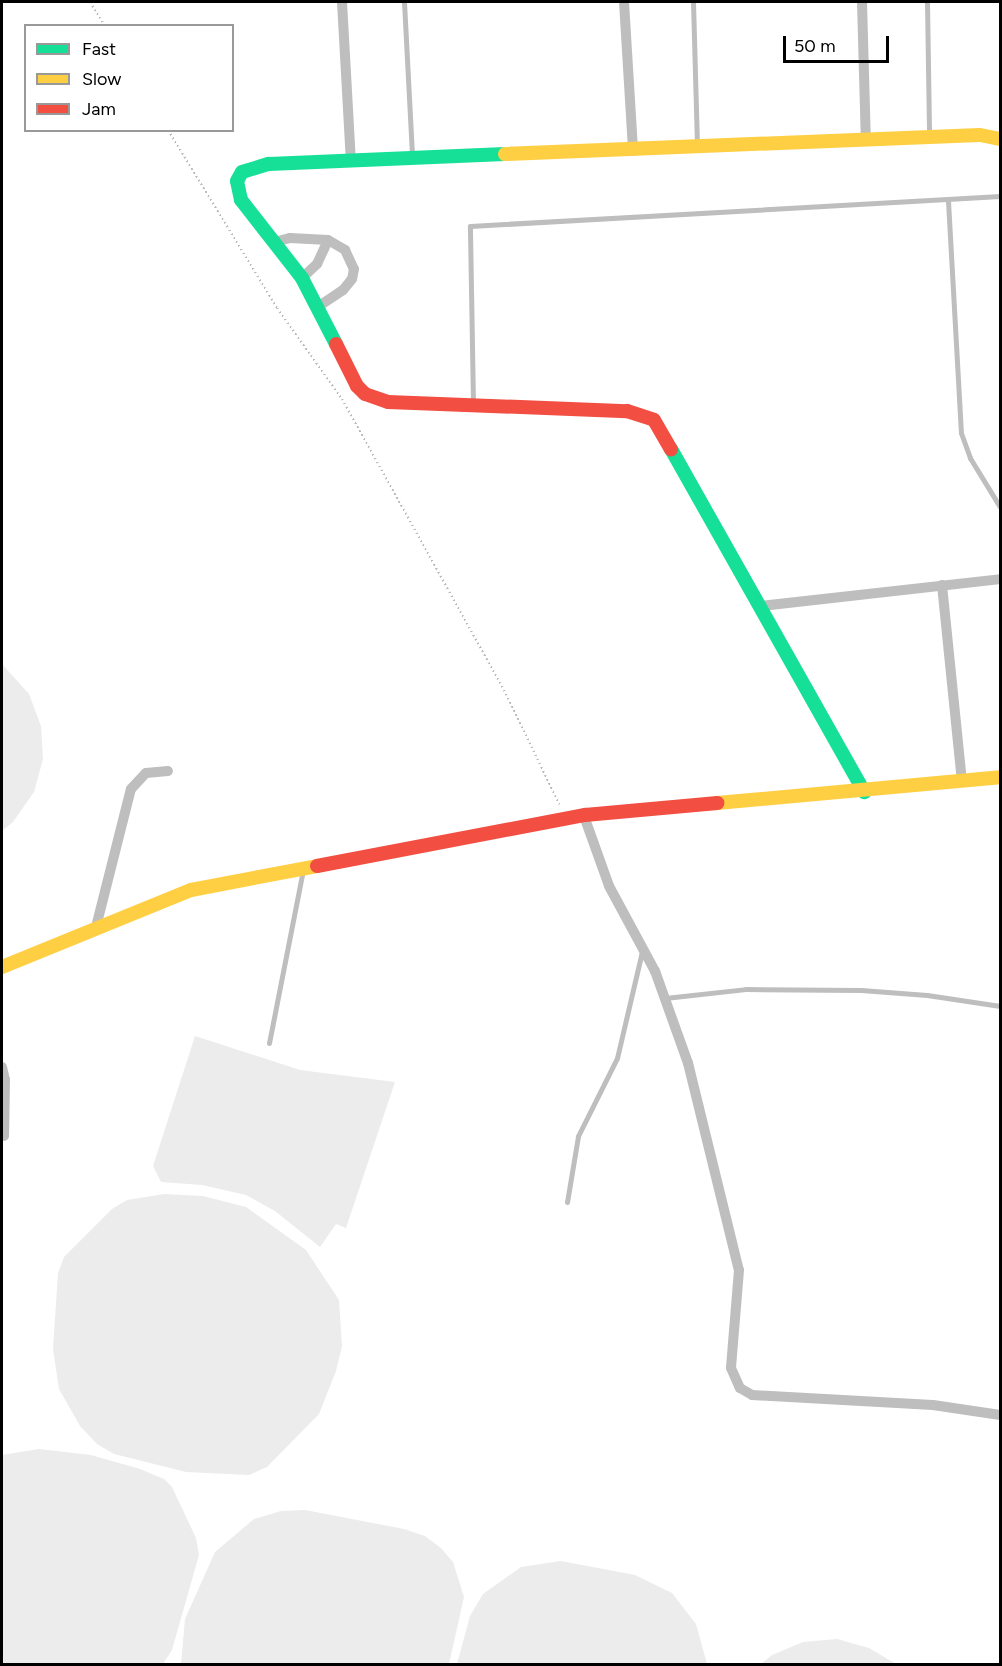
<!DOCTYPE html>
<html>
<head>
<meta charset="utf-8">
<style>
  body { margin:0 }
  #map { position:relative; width:1002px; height:1666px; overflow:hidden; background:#fff; font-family:Figtree,sans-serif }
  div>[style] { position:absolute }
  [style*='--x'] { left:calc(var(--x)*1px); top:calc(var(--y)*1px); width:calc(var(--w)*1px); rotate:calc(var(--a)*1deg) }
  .green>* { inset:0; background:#ececec }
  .path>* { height:2px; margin-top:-1px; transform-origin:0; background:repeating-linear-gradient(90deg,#b9b9b9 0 1.5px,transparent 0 4.5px) }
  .lane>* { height:5px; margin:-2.5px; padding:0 2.5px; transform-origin:2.5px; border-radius:2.5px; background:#bebebe }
  .street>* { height:10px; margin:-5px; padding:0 5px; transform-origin:5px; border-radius:5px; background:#bebebe }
  .fast>* { height:14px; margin:-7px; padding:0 7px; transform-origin:7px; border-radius:7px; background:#16e098 }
  .slow>* { height:14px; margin:-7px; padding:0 7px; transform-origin:7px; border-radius:7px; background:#ffcf43 }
  .jam>* { height:14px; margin:-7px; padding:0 7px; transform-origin:7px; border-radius:7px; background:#f24e42 }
  span { translate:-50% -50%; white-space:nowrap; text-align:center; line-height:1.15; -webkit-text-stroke:4.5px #fff; paint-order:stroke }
  .frame { position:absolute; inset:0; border:3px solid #000; pointer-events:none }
  .legend { position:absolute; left:24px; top:24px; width:210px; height:108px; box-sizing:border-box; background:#fff; border:2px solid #999; margin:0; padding:8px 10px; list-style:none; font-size:18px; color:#000 }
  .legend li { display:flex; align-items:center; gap:12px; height:30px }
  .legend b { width:30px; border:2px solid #999 }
  .scale { position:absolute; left:783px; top:36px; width:106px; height:27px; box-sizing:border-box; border:3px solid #000; border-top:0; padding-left:8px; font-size:18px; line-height:21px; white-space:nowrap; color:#000; -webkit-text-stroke:4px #fff; paint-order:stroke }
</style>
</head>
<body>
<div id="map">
  <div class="green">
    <div style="clip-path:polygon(2px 664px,29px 694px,41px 726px,43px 759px,34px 792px,13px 822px,2px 831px)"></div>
    <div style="clip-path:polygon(195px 1036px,300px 1070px,395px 1082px,346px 1228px,336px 1224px,320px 1247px,275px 1211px,246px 1195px,202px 1185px,161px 1182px,153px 1166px)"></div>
    <div style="clip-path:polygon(164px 1194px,203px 1196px,246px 1207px,306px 1250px,339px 1300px,342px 1346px,336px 1371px,319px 1414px,267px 1467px,249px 1475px,186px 1472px,114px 1454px,97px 1444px,80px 1426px,59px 1389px,53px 1349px,58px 1273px,64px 1257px,112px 1209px,127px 1200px)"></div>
    <div style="clip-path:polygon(39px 1449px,91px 1455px,140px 1469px,164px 1479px,172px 1487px,196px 1538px,199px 1555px,172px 1650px,163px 1664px,2px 1664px,2px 1455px)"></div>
    <div style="clip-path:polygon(305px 1510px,404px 1529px,425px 1536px,441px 1548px,453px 1562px,464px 1597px,449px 1664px,181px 1664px,185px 1619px,215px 1552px,254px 1519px,281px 1511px)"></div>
    <div style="clip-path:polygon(561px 1561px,635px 1575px,672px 1593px,696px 1624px,707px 1664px,457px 1664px,470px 1616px,483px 1594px,521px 1567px)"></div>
    <div style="clip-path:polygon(837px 1639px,869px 1648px,896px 1664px,761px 1664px,772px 1655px,803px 1642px)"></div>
  </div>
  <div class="path">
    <div style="--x:90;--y:2;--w:28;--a:58"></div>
    <div style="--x:168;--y:130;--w:209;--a:58.5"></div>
    <div style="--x:277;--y:308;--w:112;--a:54.5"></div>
    <div style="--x:342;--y:399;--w:333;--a:60.9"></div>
    <div style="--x:504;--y:690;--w:127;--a:64.2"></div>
  </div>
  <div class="lane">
    <div style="--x:404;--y:2;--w:153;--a:87"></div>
    <div style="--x:693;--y:2;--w:142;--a:88.4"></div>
    <div style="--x:927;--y:2;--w:133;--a:89.1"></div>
    <div style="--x:948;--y:201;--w:232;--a:86.8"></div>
    <div style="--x:961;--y:433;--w:27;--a:70"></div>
    <div style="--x:970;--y:458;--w:57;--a:58.5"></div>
    <div style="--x:473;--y:403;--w:177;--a:-91"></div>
    <div style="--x:470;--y:226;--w:531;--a:-3.24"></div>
    <div style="--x:665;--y:998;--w:81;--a:-6.3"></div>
    <div style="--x:746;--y:989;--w:115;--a:0.5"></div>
    <div style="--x:861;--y:990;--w:66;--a:4.3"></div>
    <div style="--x:927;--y:995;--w:74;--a:8.6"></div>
    <div style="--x:269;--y:1043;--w:176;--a:-78.9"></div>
    <div style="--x:567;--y:1202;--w:67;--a:-80.5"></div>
    <div style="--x:578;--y:1136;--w:87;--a:-63.4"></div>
    <div style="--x:617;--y:1058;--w:110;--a:-76.8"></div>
  </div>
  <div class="street">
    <div style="--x:342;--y:2;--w:159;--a:86.8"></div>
    <div style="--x:624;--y:2;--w:149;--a:86.5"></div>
    <div style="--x:862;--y:2;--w:139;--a:88.4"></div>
    <div style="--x:274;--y:242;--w:16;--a:-14"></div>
    <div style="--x:290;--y:238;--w:38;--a:3"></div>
    <div style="--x:328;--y:240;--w:20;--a:30"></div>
    <div style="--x:345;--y:250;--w:21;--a:65"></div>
    <div style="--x:354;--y:269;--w:10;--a:101"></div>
    <div style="--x:352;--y:279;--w:14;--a:129"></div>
    <div style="--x:343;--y:290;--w:29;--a:146"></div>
    <div style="--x:302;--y:278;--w:21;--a:-43"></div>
    <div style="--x:317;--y:264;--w:26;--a:-65"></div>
    <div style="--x:942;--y:585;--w:197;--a:84.2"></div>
    <div style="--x:761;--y:606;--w:241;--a:-6.4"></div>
    <div style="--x:584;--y:816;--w:74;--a:70.3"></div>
    <div style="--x:609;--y:886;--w:97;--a:61.6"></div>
    <div style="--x:655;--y:971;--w:98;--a:70.3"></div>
    <div style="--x:688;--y:1063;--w:213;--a:76.2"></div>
    <div style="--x:739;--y:1270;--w:98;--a:94.7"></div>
    <div style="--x:731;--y:1368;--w:22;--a:66"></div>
    <div style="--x:740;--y:1388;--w:14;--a:30"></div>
    <div style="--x:752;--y:1395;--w:181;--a:3.2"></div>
    <div style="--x:933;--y:1405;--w:68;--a:8.5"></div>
    <div style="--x:96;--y:927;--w:142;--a:-75.8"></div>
    <div style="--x:131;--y:789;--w:22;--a:-47"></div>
    <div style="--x:146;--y:773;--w:22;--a:-5"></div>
    <div style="--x:2;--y:1067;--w:13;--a:77"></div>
    <div style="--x:5;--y:1080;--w:56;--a:91"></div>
  </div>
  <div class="fast">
    <div style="--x:336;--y:344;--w:74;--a:-117.3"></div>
    <div style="--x:302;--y:278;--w:99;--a:-128"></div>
    <div style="--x:241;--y:200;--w:19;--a:-102"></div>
    <div style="--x:237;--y:181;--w:10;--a:-61"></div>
    <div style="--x:242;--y:172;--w:28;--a:-17"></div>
    <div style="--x:269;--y:164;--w:236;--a:-2.4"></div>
    <div style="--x:671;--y:449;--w:394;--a:60.6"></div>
  </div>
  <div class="slow">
    <div style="--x:505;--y:154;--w:475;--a:-2.3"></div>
    <div style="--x:980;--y:135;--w:20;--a:11"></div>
    <div style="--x:717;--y:803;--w:284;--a:-5.2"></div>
    <div style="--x:2;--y:967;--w:204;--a:-22.2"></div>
    <div style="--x:191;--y:890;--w:128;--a:-10.8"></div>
  </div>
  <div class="jam">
    <div style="--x:336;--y:344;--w:47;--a:63.4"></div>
    <div style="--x:357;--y:386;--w:11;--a:45"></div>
    <div style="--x:365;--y:394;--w:24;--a:19"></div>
    <div style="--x:388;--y:402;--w:239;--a:2.2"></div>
    <div style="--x:627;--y:411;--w:28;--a:18"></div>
    <div style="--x:654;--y:420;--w:34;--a:60"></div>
    <div style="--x:317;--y:866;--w:273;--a:-10.8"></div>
    <div style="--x:585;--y:815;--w:133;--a:-5.2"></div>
  </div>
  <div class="frame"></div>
  <ul class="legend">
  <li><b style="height:8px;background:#16e098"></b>Fast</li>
  <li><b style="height:8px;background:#ffcf43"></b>Slow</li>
  <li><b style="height:8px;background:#f24e42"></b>Jam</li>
  </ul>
  <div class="scale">50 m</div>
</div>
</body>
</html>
